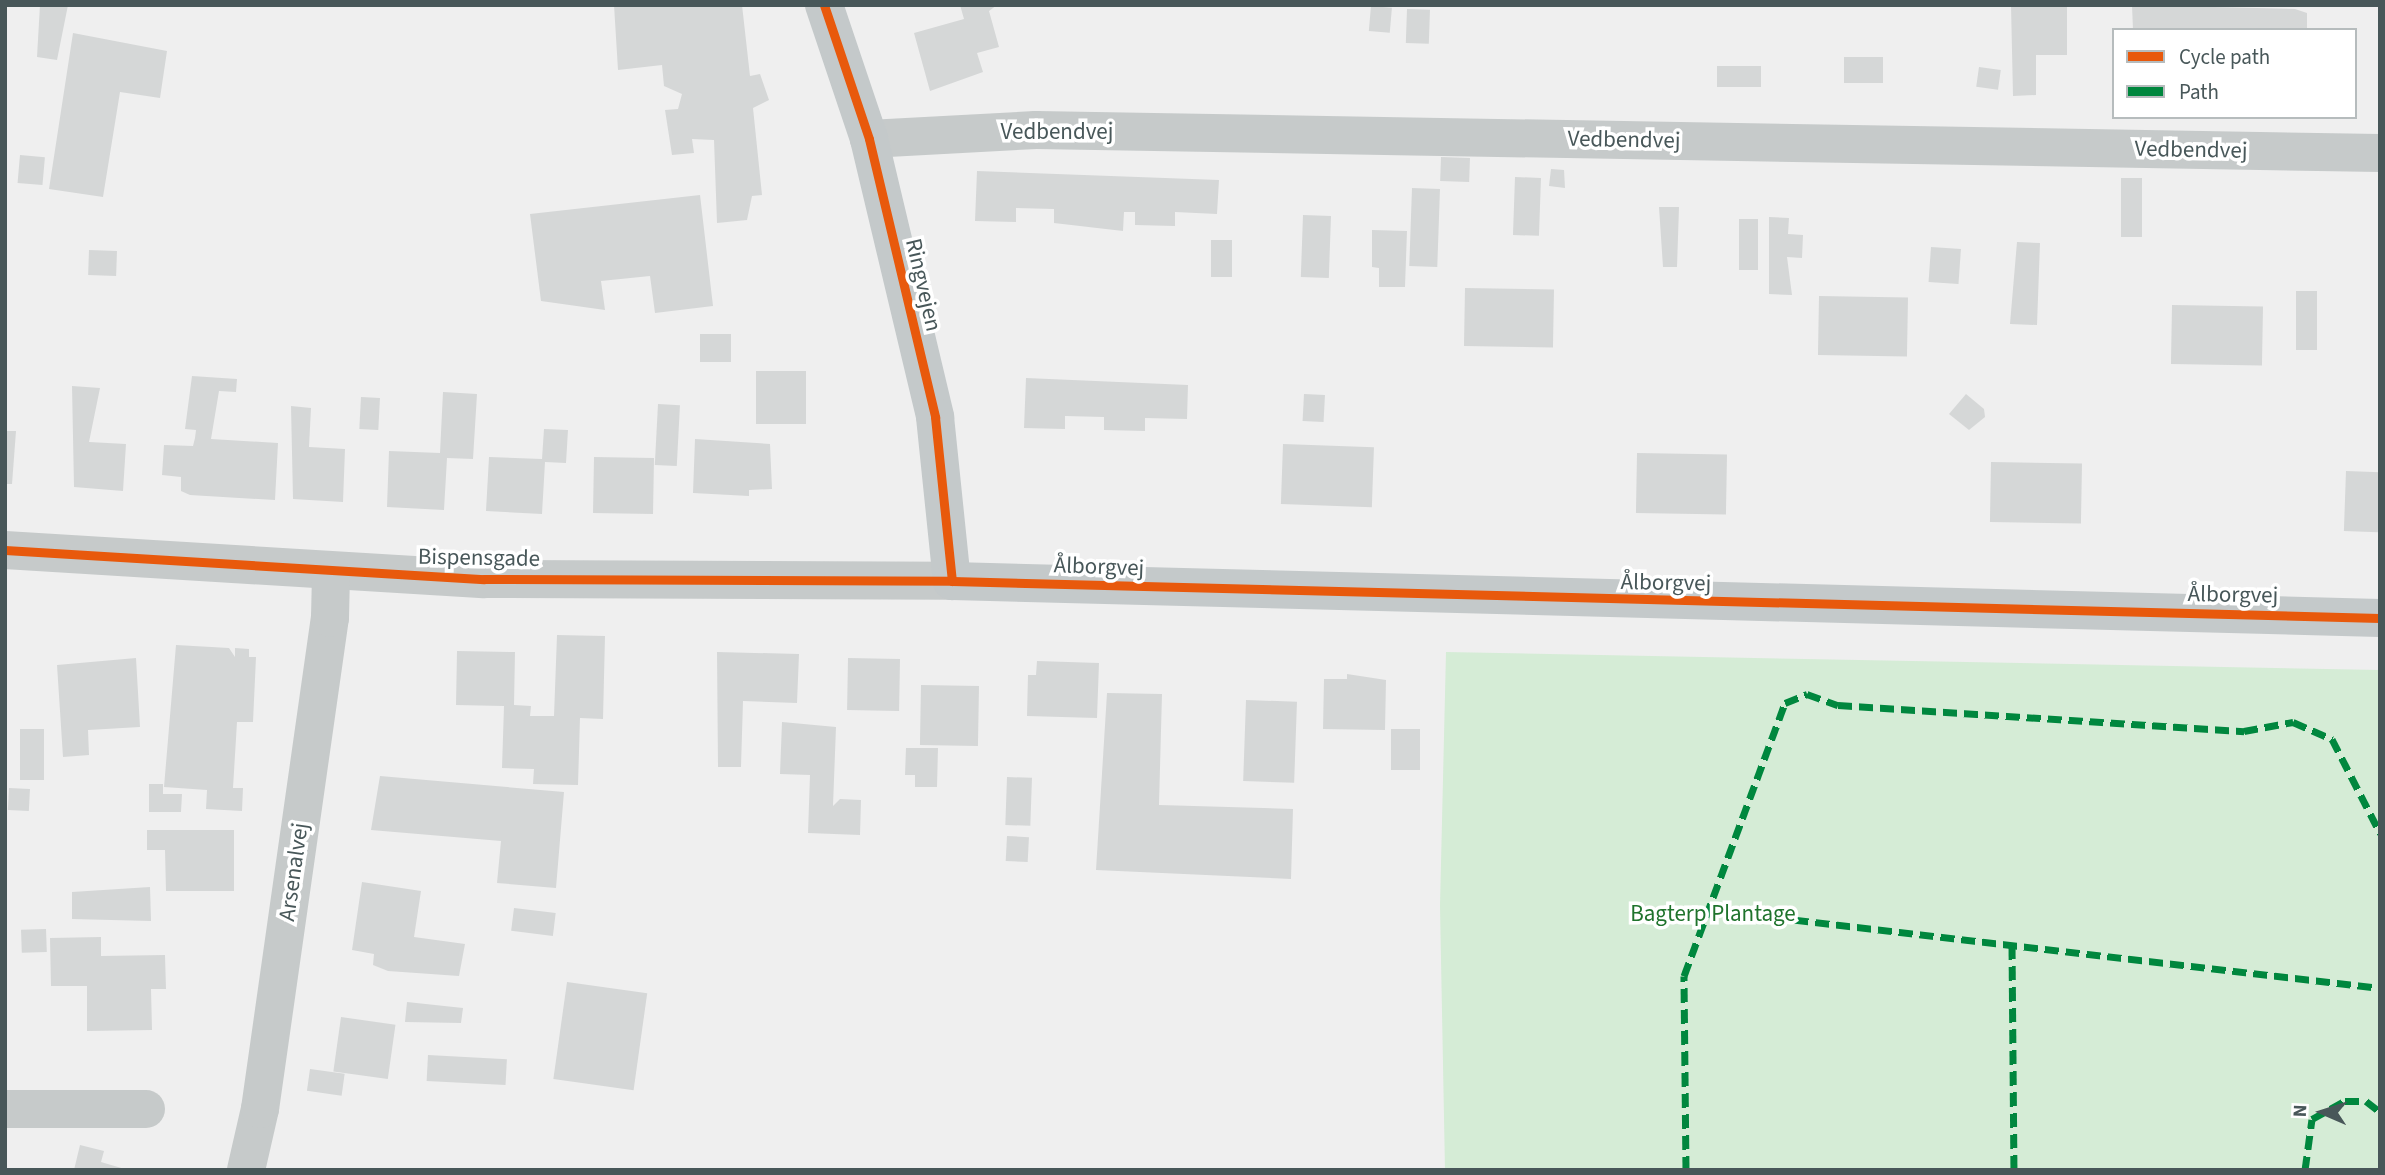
<!DOCTYPE html>
<html>
<head>
<meta charset="utf-8">
<style>
  body { margin:0 }
  #map { position:relative; width:2385px; height:1175px; overflow:hidden; background:#efefef; font-family:"Source Sans 3",sans-serif }
  div>[style] { position:absolute }
  [style*='--x'] { left:calc(var(--x)*1px); top:calc(var(--y)*1px); width:calc(var(--w)*1px); rotate:calc(var(--a)*1deg) }
  .green>* { inset:0; background:#d5ecd6 }
  .building>* { inset:0; background:#d5d7d7; transform-origin:0 0 }
  .minor>* { height:38px; margin:-19px; padding:0 19px; transform-origin:19px; border-radius:19px; background:#c6caca }
  .major>* { height:38px; margin:-19px; padding:0 19px; transform-origin:19px; border-radius:19px; background:#c4c9ca }
  .quiet>* { height:7px; margin-top:-3.5px; transform-origin:0; background:repeating-linear-gradient(90deg,#00873e 0 14px,transparent 0 21px) }
  .cycleway>* { height:9px; margin:-4.5px; padding:0 4.5px; transform-origin:4.5px; border-radius:4.5px; background:#e8590c }
  span { translate:-50% -50%; white-space:nowrap; text-align:center; line-height:1.15; -webkit-text-stroke:7px #fff; paint-order:stroke }
  .street-label { font-size:23px; color:#485759 }
  .park-label { font-size:23px; color:#1f732c }
  .frame { position:absolute; inset:0; border:7px solid #485759; pointer-events:none }
  .legend { position:absolute; left:2112px; top:28px; width:245px; height:91px; box-sizing:border-box; background:#fff; border:2px solid #b6bcbd; margin:0; padding:9px 12px; list-style:none; font-size:21px; color:#485759 }
  .legend li { display:flex; align-items:center; gap:14px; height:35px }
  .legend b { width:35px; border:2px solid #b6bcbd }
  .north { position:absolute; left:2287px; top:1077px; width:70px; height:70px; -webkit-text-stroke:5px #fff; paint-order:stroke; rotate:273deg; font-size:19px; font-weight:700; line-height:28px; text-align:center; color:#485759 }
  .north::after { content:''; display:block; margin:auto; width:24px; height:32px; background:#485759; clip-path:polygon(50% 0,100% 100%,50% 72%,0 100%) }
</style>
</head>
<body>
<div id="map">
  <div class="green">
    <div style="clip-path:polygon(1446px 652px,2380px 670px,2380px 1170px,1445px 1170px,1440px 906px)"></div>
  </div>
  <div class="building">
    <div style="clip-path:polygon(40px 5px,68px 5px,57px 60px,37px 57px)"></div>
    <div style="clip-path:polygon(614px 5px,742px 5px,750px 76px,760px 74px,769px 100px,753px 108px,762px 195px,752px 196px,747px 220px,717px 223px,714px 140px,692px 139px,694px 153px,672px 155px,665px 110px,678px 109px,682px 94px,664px 86px,662px 65px,618px 70px)"></div>
    <div style="clip-path:polygon(960px 5px,997px 5px,989px 11px,999px 47px,977px 53px,983px 72px,930px 91px,914px 33px,964px 19px)"></div>
    <div style="clip-path:polygon(2011px 5px,2067px 5px,2067px 55px,2036px 55px,2036px 95px,2013px 96px)"></div>
    <div style="clip-path:polygon(2132px 5px,2295px 9px,2307px 13px,2307px 30px,2133px 30px)"></div>
    <div style="left:1371px;top:6px;width:21px;height:25px;rotate:5deg"></div>
    <div style="left:1407px;top:9px;width:23px;height:34px;rotate:2deg"></div>
    <div style="clip-path:polygon(73px 33px,167px 51px,160px 98px,120px 92px,103px 197px,49px 189px)"></div>
    <div style="left:1883px;top:57px;width:26px;height:39px;rotate:90deg"></div>
    <div style="left:1717px;top:66px;width:44px;height:21px"></div>
    <div style="left:1979px;top:67px;width:22px;height:20px;rotate:8deg"></div>
    <div style="left:20px;top:155px;width:25px;height:28px;rotate:5deg"></div>
    <div style="left:1441px;top:157px;width:29px;height:24px;rotate:2deg"></div>
    <div style="clip-path:polygon(1551px 169px,1564px 170px,1565px 188px,1549px 186px)"></div>
    <div style="clip-path:polygon(977px 171px,1219px 180px,1217px 214px,1175px 212px,1175px 226px,1135px 225px,1135px 212px,1124px 212px,1123px 231px,1054px 223px,1054px 209px,1016px 208px,1016px 222px,975px 221px)"></div>
    <div style="left:1515px;top:177px;width:26px;height:58px;rotate:2deg"></div>
    <div style="left:2121px;top:178px;width:21px;height:59px"></div>
    <div style="left:1412px;top:188px;width:28px;height:78px;rotate:2deg"></div>
    <div style="clip-path:polygon(700px 195px,713px 306px,655px 313px,650px 276px,601px 281px,605px 310px,541px 301px,530px 214px)"></div>
    <div style="clip-path:polygon(1659px 207px,1679px 207px,1677px 267px,1663px 267px)"></div>
    <div style="left:1303px;top:215px;width:28px;height:62px;rotate:2deg"></div>
    <div style="clip-path:polygon(1769px 217px,1789px 218px,1788px 234px,1803px 235px,1802px 258px,1787px 257px,1792px 295px,1769px 294px)"></div>
    <div style="left:1739px;top:219px;width:19px;height:51px"></div>
    <div style="clip-path:polygon(1372px 230px,1407px 231px,1405px 287px,1379px 287px,1379px 268px,1372px 267px)"></div>
    <div style="left:1211px;top:240px;width:21px;height:37px"></div>
    <div style="clip-path:polygon(2017px 242px,2040px 243px,2037px 325px,2010px 324px)"></div>
    <div style="left:1931px;top:247px;width:30px;height:35px;rotate:4deg"></div>
    <div style="left:89px;top:250px;width:28px;height:25px;rotate:2deg"></div>
    <div style="left:1465px;top:288px;width:89px;height:58px;rotate:1deg"></div>
    <div style="left:2296px;top:291px;width:21px;height:59px"></div>
    <div style="left:1819px;top:296px;width:89px;height:59px;rotate:1deg"></div>
    <div style="left:2172px;top:305px;width:91px;height:59px;rotate:1deg"></div>
    <div style="left:700px;top:334px;width:31px;height:28px"></div>
    <div style="left:756px;top:371px;width:50px;height:53px"></div>
    <div style="clip-path:polygon(192px 376px,237px 379px,236px 392px,219px 391px,211px 439px,278px 443px,275px 500px,190px 495px,181px 491px,181px 477px,162px 475px,164px 445px,193px 446px,195px 438px,196px 430px,185px 429px)"></div>
    <div style="clip-path:polygon(1026px 378px,1188px 385px,1187px 419px,1145px 418px,1145px 431px,1104px 430px,1104px 417px,1065px 416px,1065px 429px,1024px 428px)"></div>
    <div style="clip-path:polygon(72px 386px,100px 388px,89px 442px,126px 444px,123px 491px,74px 487px)"></div>
    <div style="clip-path:polygon(443px 392px,477px 394px,473px 459px,447px 458px,444px 510px,387px 507px,389px 451px,440px 453px)"></div>
    <div style="left:1304px;top:394px;width:21px;height:27px;rotate:3deg"></div>
    <div style="clip-path:polygon(1966px 394px,1984px 409px,1985px 417px,1969px 430px,1949px 414px)"></div>
    <div style="left:361px;top:397px;width:19px;height:32px;rotate:3deg"></div>
    <div style="left:658px;top:404px;width:22px;height:61px;rotate:3deg"></div>
    <div style="clip-path:polygon(291px 406px,311px 408px,309px 447px,345px 449px,343px 502px,293px 499px)"></div>
    <div style="clip-path:polygon(544px 429px,568px 430px,566px 463px,545px 462px,542px 514px,486px 511px,489px 457px,542px 459px)"></div>
    <div style="clip-path:polygon(5px 431px,16px 431px,12px 484px,5px 484px)"></div>
    <div style="clip-path:polygon(695px 439px,770px 444px,772px 489px,749px 490px,749px 496px,693px 493px)"></div>
    <div style="left:1283px;top:444px;width:91px;height:60px;rotate:2deg"></div>
    <div style="left:1637px;top:453px;width:90px;height:60px;rotate:1deg"></div>
    <div style="left:594px;top:457px;width:60px;height:56px;rotate:1deg"></div>
    <div style="left:1991px;top:462px;width:91px;height:60px;rotate:1deg"></div>
    <div style="left:2346px;top:471px;width:34px;height:60px;rotate:2deg"></div>
    <div style="clip-path:polygon(557px 635px,605px 636px,603px 719px,580px 718px,578px 785px,533px 784px,534px 769px,502px 768px,504px 706px,456px 705px,457px 651px,515px 652px,514px 705px,531px 706px,530px 716px,554px 716px)"></div>
    <div style="clip-path:polygon(176px 645px,229px 648px,235px 657px,235px 648px,249px 649px,249px 657px,256px 657px,253px 722px,237px 722px,233px 788px,243px 788px,242px 811px,206px 809px,207px 790px,164px 787px)"></div>
    <div style="clip-path:polygon(717px 652px,799px 654px,797px 703px,743px 701px,741px 767px,718px 767px)"></div>
    <div style="clip-path:polygon(136px 658px,140px 727px,88px 730px,89px 755px,63px 757px,57px 665px)"></div>
    <div style="left:848px;top:658px;width:52px;height:52px;rotate:1deg"></div>
    <div style="clip-path:polygon(1037px 661px,1099px 663px,1097px 718px,1027px 716px,1028px 675px,1036px 675px)"></div>
    <div style="clip-path:polygon(1347px 674px,1386px 680px,1385px 730px,1323px 729px,1324px 679px,1347px 679px)"></div>
    <div style="left:921px;top:685px;width:58px;height:60px;rotate:1deg"></div>
    <div style="clip-path:polygon(1107px 693px,1162px 694px,1159px 805px,1293px 809px,1291px 879px,1096px 870px)"></div>
    <div style="left:1246px;top:700px;width:51px;height:81px;rotate:2deg"></div>
    <div style="clip-path:polygon(782px 722px,836px 727px,833px 806px,840px 799px,861px 800px,860px 835px,808px 833px,810px 775px,780px 774px)"></div>
    <div style="left:20px;top:729px;width:24px;height:51px"></div>
    <div style="left:1391px;top:729px;width:29px;height:41px"></div>
    <div style="clip-path:polygon(906px 748px,938px 748px,937px 787px,915px 787px,915px 775px,905px 775px)"></div>
    <div style="clip-path:polygon(380px 776px,564px 792px,556px 888px,497px 883px,501px 841px,371px 830px)"></div>
    <div style="left:1007px;top:777px;width:25px;height:48px;rotate:2deg"></div>
    <div style="clip-path:polygon(149px 784px,163px 784px,163px 794px,182px 794px,181px 812px,149px 812px)"></div>
    <div style="left:9px;top:788px;width:21px;height:22px;rotate:3deg"></div>
    <div style="clip-path:polygon(147px 830px,234px 830px,234px 891px,166px 891px,165px 850px,147px 850px)"></div>
    <div style="left:1007px;top:836px;width:22px;height:25px;rotate:3deg"></div>
    <div style="clip-path:polygon(362px 882px,421px 891px,414px 937px,465px 944px,459px 976px,388px 971px,373px 965px,374px 954px,352px 950px)"></div>
    <div style="clip-path:polygon(150px 887px,151px 921px,72px 919px,72px 892px)"></div>
    <div style="left:514px;top:908px;width:42px;height:23px;rotate:7deg"></div>
    <div style="left:46px;top:929px;width:23px;height:25px;rotate:88deg"></div>
    <div style="clip-path:polygon(101px 937px,101px 956px,165px 955px,166px 989px,151px 989px,152px 1030px,87px 1031px,87px 986px,51px 986px,50px 938px)"></div>
    <div style="left:567px;top:982px;width:81px;height:98px;rotate:8deg"></div>
    <div style="clip-path:polygon(407px 1002px,463px 1008px,461px 1023px,405px 1022px)"></div>
    <div style="left:341px;top:1017px;width:55px;height:55px;rotate:8deg"></div>
    <div style="left:428px;top:1055px;width:79px;height:26px;rotate:3deg"></div>
    <div style="left:310px;top:1069px;width:35px;height:22px;rotate:8deg"></div>
    <div style="clip-path:polygon(80px 1145px,104px 1151px,101px 1162px,128px 1170px,74px 1170px)"></div>
  </div>
  <div class="minor">
    <div style="--x:869;--y:139;--w:167;--a:-3.1"></div>
    <div style="--x:1036;--y:130;--w:1344;--a:0.98"></div>
    <div style="--x:5;--y:550;--w:480;--a:3.5"></div>
    <div style="--x:484;--y:579;--w:468;--a:0.2"></div>
    <div style="--x:5;--y:1109;--w:141;--a:0"></div>
    <div style="--x:246;--y:1170;--w:63;--a:-77.1"></div>
    <div style="--x:260;--y:1109;--w:496;--a:-81.9"></div>
    <div style="--x:330;--y:618;--w:45;--a:-88.7"></div>
  </div>
  <div class="major">
    <div style="--x:824;--y:5;--w:141;--a:71.4"></div>
    <div style="--x:869;--y:139;--w:286;--a:76.6"></div>
    <div style="--x:935;--y:417;--w:165;--a:84.1"></div>
    <div style="--x:952;--y:581;--w:1428;--a:1.48"></div>
  </div>
  <div class="quiet">
    <div style="--x:1711;--y:910;--w:674;--a:6.65"></div>
    <div style="--x:2012;--y:945;--w:225;--a:89.5"></div>
    <div style="--x:1686;--y:1170;--w:194;--a:-90.6"></div>
    <div style="--x:1684;--y:976;--w:291;--a:-69.7"></div>
    <div style="--x:1785;--y:703;--w:24;--a:-22"></div>
    <div style="--x:1807;--y:694;--w:33;--a:20"></div>
    <div style="--x:1838;--y:705;--w:407;--a:3.7"></div>
    <div style="--x:2244;--y:731;--w:50;--a:-10.4"></div>
    <div style="--x:2293;--y:722;--w:43;--a:23.6"></div>
    <div style="--x:2332;--y:739;--w:106;--a:62.9"></div>
    <div style="--x:2305;--y:1170;--w:51;--a:-82.2"></div>
    <div style="--x:2312;--y:1119;--w:38;--a:-29"></div>
    <div style="--x:2345;--y:1101;--w:21;--a:0"></div>
    <div style="--x:2366;--y:1101;--w:18;--a:38"></div>
  </div>
  <div class="cycleway">
    <div style="--x:824;--y:5;--w:141;--a:71.4"></div>
    <div style="--x:869;--y:139;--w:286;--a:76.6"></div>
    <div style="--x:935;--y:417;--w:165;--a:84.1"></div>
    <div style="--x:5;--y:550;--w:480;--a:3.5"></div>
    <div style="--x:484;--y:579;--w:468;--a:0.2"></div>
    <div style="--x:952;--y:581;--w:1428;--a:1.48"></div>
  </div>
  <div class="street-label">
    <span style="left:1057px;top:132px">Vedbendvej</span>
    <span style="left:1624px;top:140px;rotate:1deg">Vedbendvej</span>
    <span style="left:2191px;top:150px;rotate:1deg">Vedbendvej</span>
    <span style="left:923px;top:285px;rotate:77deg">Ringvejen</span>
    <span style="left:479px;top:558px;rotate:1deg">Bispensgade</span>
    <span style="left:1099px;top:567px;rotate:2deg">Ålborgvej</span>
    <span style="left:1666px;top:583px;rotate:1deg">Ålborgvej</span>
    <span style="left:2233px;top:595px;rotate:1deg">Ålborgvej</span>
    <span style="left:294px;top:872px;rotate:-82deg">Arsenalvej</span>
  </div>
  <div class="park-label">
    <span style="left:1713px;top:914px">Bagterp Plantage</span>
  </div>
  <div class="frame"></div>
  <ul class="legend">
  <li><b style="height:9px;background:#e8590c"></b>Cycle path</li>
  <li><b style="height:9px;background:#00873e"></b>Path</li>
  </ul>
  <div class="north">N</div>
</div>
</body>
</html>
